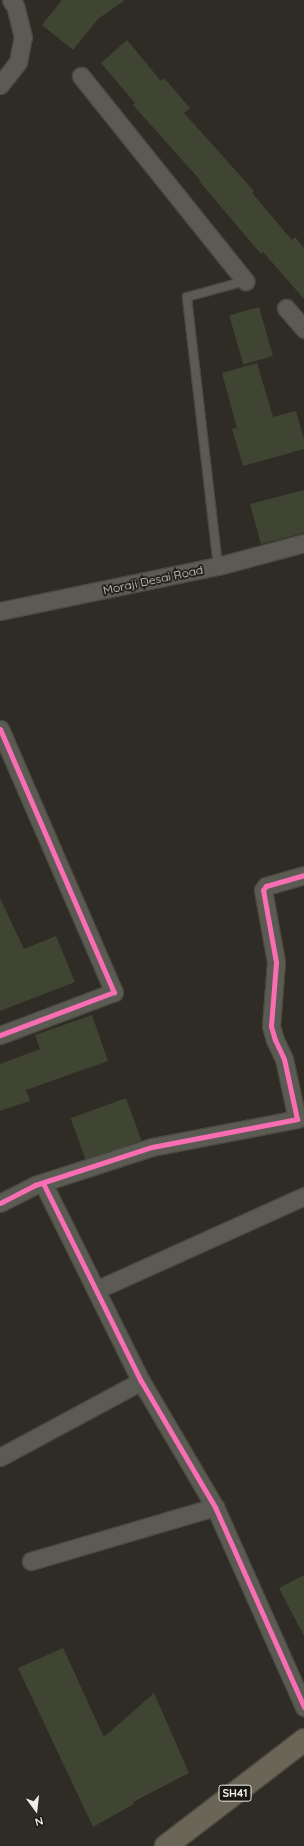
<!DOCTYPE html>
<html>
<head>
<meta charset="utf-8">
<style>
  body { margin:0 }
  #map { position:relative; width:304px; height:1846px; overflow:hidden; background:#2e2c24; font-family:Quicksand,sans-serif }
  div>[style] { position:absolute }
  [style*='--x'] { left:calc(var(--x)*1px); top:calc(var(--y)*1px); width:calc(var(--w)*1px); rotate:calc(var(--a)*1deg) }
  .building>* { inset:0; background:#404432; transform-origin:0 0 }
  .roads { filter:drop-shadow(1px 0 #4a4941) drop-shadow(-1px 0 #4a4941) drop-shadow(0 1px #4a4941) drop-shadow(0 -1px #4a4941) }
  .service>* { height:8px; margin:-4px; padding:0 4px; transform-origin:4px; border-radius:4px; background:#5b5b54 }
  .minor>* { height:17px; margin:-8.5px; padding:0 8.5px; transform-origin:8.5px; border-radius:8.5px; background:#5b5b54 }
  .primary>* { height:22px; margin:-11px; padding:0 11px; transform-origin:11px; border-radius:11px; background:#6a6557 }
  .cycleway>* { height:5px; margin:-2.5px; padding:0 2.5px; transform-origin:2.5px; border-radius:2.5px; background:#f96db3 }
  span { translate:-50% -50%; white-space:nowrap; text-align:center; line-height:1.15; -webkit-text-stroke:3.5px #181711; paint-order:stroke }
  .shield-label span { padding:1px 3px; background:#181711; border:1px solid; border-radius:3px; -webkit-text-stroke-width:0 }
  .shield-label { font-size:11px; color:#f0efe6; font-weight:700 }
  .street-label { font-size:12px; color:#f0efe6 }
  .north { position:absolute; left:16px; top:1790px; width:40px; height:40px; -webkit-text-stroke:3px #181711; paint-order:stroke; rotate:165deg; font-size:11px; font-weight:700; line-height:16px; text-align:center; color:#f0efe6 }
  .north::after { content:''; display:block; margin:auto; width:14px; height:18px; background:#f0efe6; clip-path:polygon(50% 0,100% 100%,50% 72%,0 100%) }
</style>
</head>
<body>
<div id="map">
  <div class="building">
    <div style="clip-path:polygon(62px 0,125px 0,98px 19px,73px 50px,42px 25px)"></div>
    <div style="clip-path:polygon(127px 40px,161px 81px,164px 78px,190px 108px,184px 113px,254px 191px,252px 193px,292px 240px,295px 237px,304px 248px,304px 299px,263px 252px,261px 254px,199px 181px,200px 180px,133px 105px,135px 103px,101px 63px)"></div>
    <div style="left:259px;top:307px;width:51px;height:31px;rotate:74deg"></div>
    <div style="clip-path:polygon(257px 363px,273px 417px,296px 411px,304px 439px,304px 449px,243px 466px,232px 429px,237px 428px,222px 373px)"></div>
    <div style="clip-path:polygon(304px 490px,304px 533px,261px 544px,250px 504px)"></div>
    <div style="clip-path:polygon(0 898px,24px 949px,56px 936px,75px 982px,0 1011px)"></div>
    <div style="clip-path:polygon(92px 1015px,108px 1061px,26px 1090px,30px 1101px,0 1111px,0 1064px,40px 1049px,35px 1035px)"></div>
    <div style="left:126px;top:1098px;width:45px;height:59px;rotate:70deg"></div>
    <div style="clip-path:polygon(304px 1575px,304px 1636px,279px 1588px)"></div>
    <div style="clip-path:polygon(63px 1648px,104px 1737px,154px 1693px,189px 1773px,133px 1802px,134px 1804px,93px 1827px,18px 1668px)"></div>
  </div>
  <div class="roads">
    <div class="service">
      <div style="--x:218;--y:566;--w:271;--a:-96.6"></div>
      <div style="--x:187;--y:297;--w:60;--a:-15.4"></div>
    </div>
    <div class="minor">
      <div style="--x:81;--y:76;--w:263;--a:51.3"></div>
      <div style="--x:0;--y:85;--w:29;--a:-52"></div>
      <div style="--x:18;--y:62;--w:25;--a:-79"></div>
      <div style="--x:23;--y:37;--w:32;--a:-104"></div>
      <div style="--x:15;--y:6;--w:7;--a:-124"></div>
      <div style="--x:286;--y:308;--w:28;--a:49"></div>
      <div style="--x:0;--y:611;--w:223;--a:-11.7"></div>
      <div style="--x:218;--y:566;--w:89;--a:-15"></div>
      <div style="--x:0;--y:729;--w:287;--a:66.6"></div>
      <div style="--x:114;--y:992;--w:122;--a:159.3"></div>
      <div style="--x:43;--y:1183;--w:221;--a:63.7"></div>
      <div style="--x:141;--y:1381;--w:146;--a:59.6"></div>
      <div style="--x:215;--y:1507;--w:219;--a:66"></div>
      <div style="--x:0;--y:1203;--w:39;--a:-27"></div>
      <div style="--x:35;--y:1185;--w:123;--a:-18"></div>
      <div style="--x:152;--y:1147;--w:148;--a:-10.9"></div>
      <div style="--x:297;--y:1119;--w:61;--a:-102.2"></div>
      <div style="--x:284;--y:1059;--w:21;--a:-115"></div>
      <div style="--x:275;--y:1040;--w:15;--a:-106"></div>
      <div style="--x:271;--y:1026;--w:64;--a:-85.5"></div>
      <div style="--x:276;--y:962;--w:73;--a:-100.2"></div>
      <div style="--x:263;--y:890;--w:5;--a:-53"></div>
      <div style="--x:266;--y:886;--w:40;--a:-16"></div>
      <div style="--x:96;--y:1290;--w:228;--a:-24.3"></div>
      <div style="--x:0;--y:1457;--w:160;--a:-28.3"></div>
      <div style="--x:31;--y:1561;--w:192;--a:-16.4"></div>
    </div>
    <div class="primary">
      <div style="--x:166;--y:1846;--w:174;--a:-37.5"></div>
    </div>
  </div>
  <div class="cycleway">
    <div style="--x:0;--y:729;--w:287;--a:66.6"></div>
    <div style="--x:114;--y:992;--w:122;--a:159.3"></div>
    <div style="--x:43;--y:1183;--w:221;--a:63.7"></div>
    <div style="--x:141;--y:1381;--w:146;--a:59.6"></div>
    <div style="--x:215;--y:1507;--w:219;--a:66"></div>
    <div style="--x:0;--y:1203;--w:39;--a:-27"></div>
    <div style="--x:35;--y:1185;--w:123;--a:-18"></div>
    <div style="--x:152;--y:1147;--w:148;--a:-10.9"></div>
    <div style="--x:297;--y:1119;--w:61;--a:-102.2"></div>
    <div style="--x:284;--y:1059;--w:21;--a:-115"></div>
    <div style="--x:275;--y:1040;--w:15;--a:-106"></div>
    <div style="--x:271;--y:1026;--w:64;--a:-85.5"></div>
    <div style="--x:276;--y:962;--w:73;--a:-100.2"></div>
    <div style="--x:263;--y:890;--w:5;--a:-53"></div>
    <div style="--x:266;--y:886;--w:40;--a:-16"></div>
  </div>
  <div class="shield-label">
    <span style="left:235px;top:1793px">SH41</span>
  </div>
  <div class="street-label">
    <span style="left:153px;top:580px;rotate:-12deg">Moraji Desai Road</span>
  </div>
  <div class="north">N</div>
</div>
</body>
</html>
